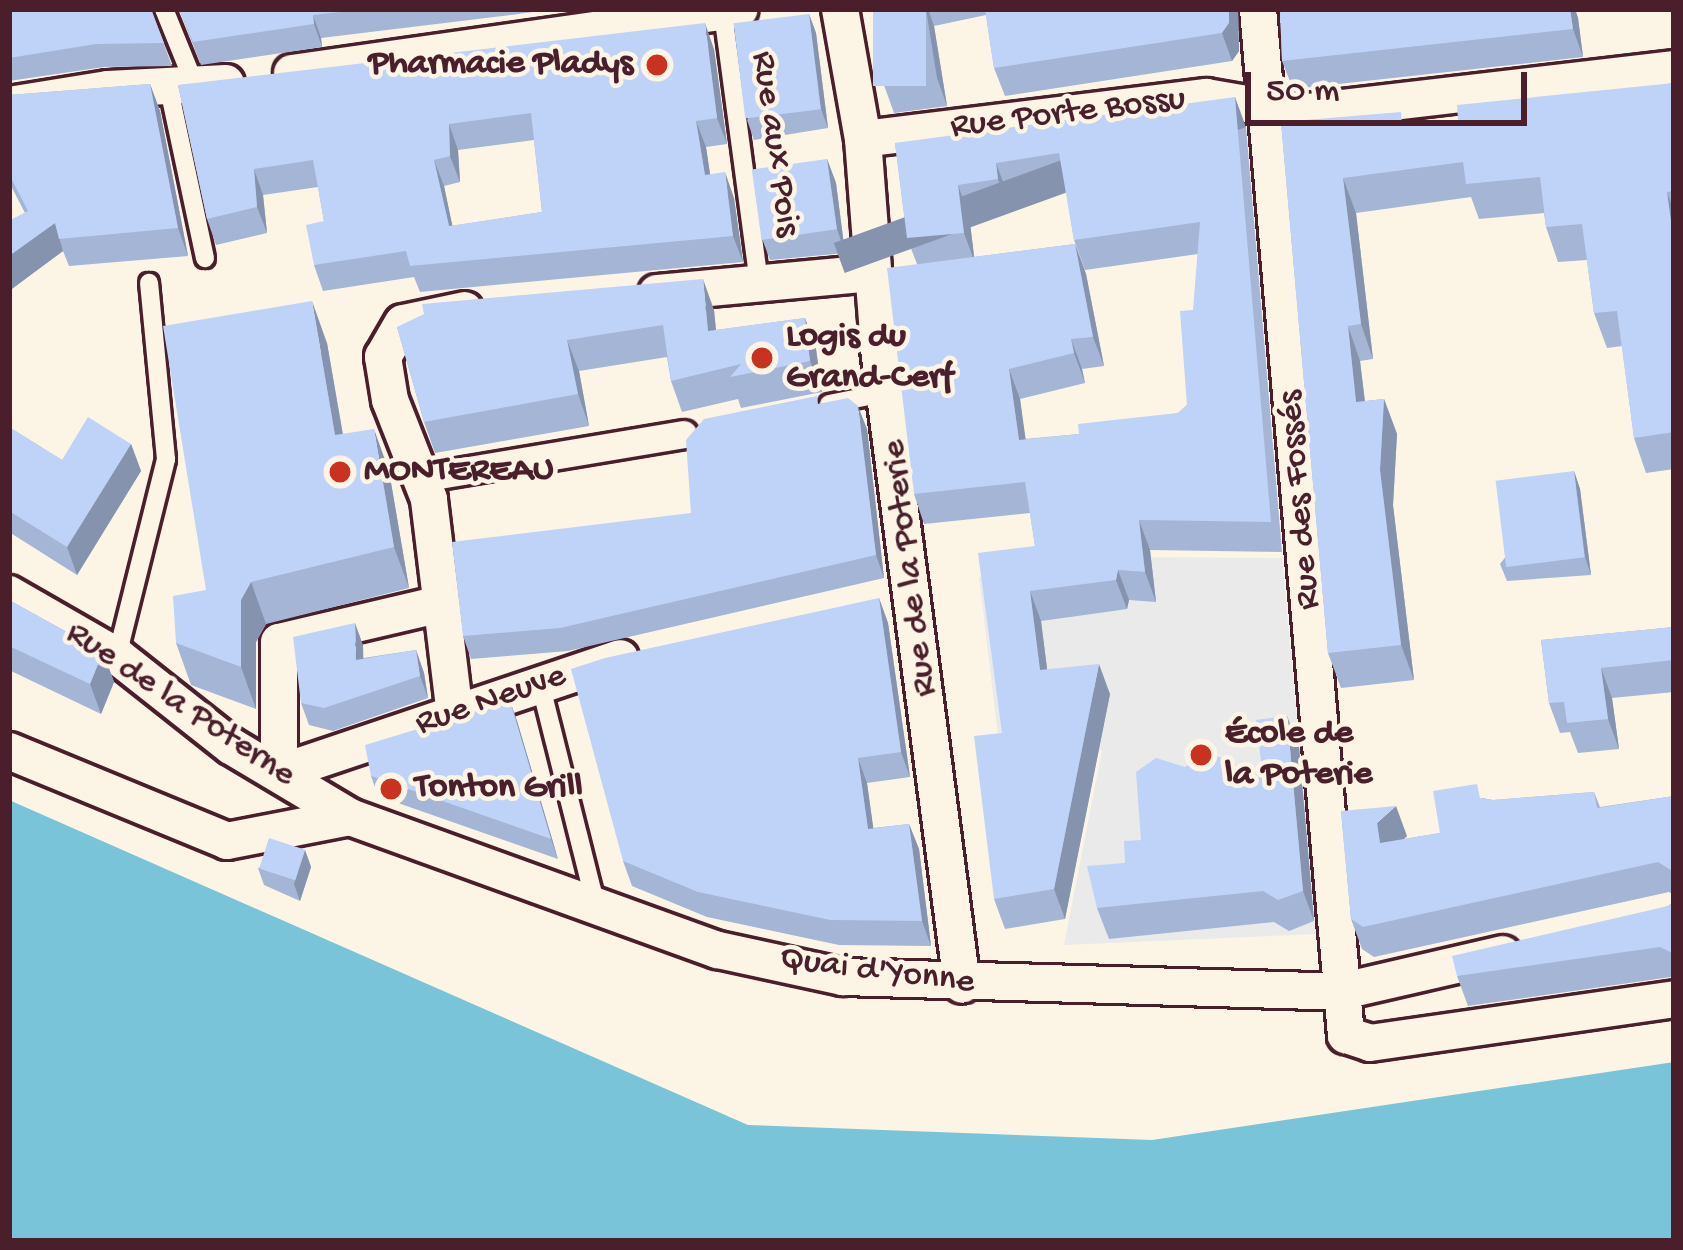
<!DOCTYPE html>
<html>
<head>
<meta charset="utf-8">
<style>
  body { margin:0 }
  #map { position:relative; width:1683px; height:1250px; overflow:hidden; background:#fcf5e5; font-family:"Gochi Hand",sans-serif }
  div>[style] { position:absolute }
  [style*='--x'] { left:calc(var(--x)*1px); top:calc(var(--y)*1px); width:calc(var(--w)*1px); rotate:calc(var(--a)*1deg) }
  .built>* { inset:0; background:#eaeaeb }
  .water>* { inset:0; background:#7ac4da }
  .roads { filter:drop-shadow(3px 0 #4a1f2b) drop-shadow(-3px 0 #4a1f2b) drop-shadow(0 3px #4a1f2b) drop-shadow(0 -3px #4a1f2b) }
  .service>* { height:18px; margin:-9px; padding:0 9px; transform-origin:9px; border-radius:9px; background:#fcf5e5 }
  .pedestrian>* { height:27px; margin:-13.5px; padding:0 13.5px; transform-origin:13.5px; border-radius:13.5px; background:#fcf5e5 }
  .minor>* { height:36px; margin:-18px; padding:0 18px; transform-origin:18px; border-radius:18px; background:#fcf5e5 }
  .wall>* { inset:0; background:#a4b5d5 }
  .shaded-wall>* { inset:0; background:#8693ae; transform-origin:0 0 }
  .building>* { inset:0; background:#bfd2f8; transform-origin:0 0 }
  .dots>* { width:33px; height:33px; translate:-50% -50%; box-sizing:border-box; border:6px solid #fcf5e5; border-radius:50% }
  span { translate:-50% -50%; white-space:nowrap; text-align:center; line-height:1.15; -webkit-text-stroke:9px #fcf5e5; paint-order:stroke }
  .poi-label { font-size:36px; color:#4a1f2b; font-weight:700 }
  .right { translate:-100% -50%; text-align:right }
  .left { translate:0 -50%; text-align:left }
  .street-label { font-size:36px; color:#4a1f2b }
  .frame { position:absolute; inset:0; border:12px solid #4a1f2b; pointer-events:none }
  .scale { position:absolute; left:1245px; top:72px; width:282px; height:54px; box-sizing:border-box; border:6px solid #4a1f2b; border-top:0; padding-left:15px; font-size:36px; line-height:42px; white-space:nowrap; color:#4a1f2b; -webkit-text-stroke:9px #fcf5e5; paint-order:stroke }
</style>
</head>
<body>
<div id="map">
  <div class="built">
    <div style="clip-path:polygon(1128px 557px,1282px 558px,1317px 934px,1064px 945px,1102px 750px,1001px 761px,979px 577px)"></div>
  </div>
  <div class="water">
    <div style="clip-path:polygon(9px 800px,748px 1125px,1152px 1140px,1674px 1062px,1674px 1241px,9px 1241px)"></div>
  </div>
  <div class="roads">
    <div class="service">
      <div style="--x:164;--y:9;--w:85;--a:67.9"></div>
      <div style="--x:723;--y:13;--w:272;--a:82.4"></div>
      <div style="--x:169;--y:89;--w:173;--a:78"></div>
      <div style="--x:829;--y:404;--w:61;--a:-11.3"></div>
      <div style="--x:117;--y:656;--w:203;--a:-76"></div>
      <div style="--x:166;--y:459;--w:177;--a:-95.5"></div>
      <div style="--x:540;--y:683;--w:230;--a:75.9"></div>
    </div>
    <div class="pedestrian">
      <div style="--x:421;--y:478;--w:266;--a:-9.5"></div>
    </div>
    <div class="minor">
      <div style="--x:840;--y:9;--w:132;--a:80"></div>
      <div style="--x:863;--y:139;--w:211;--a:85.6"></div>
      <div style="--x:879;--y:349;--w:641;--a:82.56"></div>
      <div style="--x:1258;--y:9;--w:1030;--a:85.1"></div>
      <div style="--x:1346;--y:1035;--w:25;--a:18"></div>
      <div style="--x:1370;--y:1043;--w:307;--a:-8.2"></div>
      <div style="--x:292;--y:73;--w:452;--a:-8.1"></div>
      <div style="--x:9;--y:105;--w:100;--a:-9.2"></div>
      <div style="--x:108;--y:89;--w:118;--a:-2.9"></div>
      <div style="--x:863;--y:139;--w:346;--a:-7"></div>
      <div style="--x:1206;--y:97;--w:94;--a:9.8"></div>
      <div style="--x:1299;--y:113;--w:378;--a:-6.7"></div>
      <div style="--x:657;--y:293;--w:217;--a:-5.3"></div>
      <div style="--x:9;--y:594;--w:125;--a:29.9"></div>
      <div style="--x:117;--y:656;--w:145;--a:38.3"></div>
      <div style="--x:231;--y:746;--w:139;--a:30.8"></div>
      <div style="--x:441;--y:604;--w:166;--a:166.8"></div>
      <div style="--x:279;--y:642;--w:131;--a:90"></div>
      <div style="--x:279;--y:773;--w:360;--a:-18.6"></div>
      <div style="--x:455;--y:715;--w:218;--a:-96.9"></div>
      <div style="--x:429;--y:499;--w:106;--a:-111.5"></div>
      <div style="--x:390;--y:400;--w:44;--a:-99.2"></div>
      <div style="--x:383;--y:357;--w:39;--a:-60"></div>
      <div style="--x:403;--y:323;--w:63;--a:-11.8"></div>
      <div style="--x:9;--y:751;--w:236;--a:22.4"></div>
      <div style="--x:227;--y:841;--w:125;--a:-11"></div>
      <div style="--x:350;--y:817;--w:391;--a:19.9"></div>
      <div style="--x:718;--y:950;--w:128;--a:12.2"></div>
      <div style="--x:843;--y:977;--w:496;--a:1.7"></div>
      <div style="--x:1339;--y:992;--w:168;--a:-13"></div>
    </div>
  </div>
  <div class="wall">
    <div style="clip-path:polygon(9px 9px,151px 9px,172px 66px,104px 67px,9px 81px)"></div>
    <div style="clip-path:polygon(179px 9px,559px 9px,321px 38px,322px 47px,201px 65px)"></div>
    <div style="clip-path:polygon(873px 9px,1238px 9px,1239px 51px,1232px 61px,1005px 96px,994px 68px,986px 15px,934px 26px,947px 106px,894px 113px,884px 85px)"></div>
    <div style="clip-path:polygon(1280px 9px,1575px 9px,1578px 18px,1583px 57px,1293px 89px,1282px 61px)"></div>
    <div style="clip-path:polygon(809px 14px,816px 33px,828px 128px,754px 140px,747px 120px)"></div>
    <div style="clip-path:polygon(evenodd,714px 49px,727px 144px,706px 147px,710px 174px,734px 198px,743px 262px,420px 292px,414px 277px,323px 291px,314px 265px,324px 221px,318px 187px,263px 195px,267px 233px,216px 245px,207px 219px,178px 85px,714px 49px,534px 140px,542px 212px,452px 226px,444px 186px,460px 182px,458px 150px,534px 140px)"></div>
    <div style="clip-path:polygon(1674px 83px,1674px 469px,1646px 473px,1634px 438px,1622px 346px,1607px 348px,1594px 313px,1587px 260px,1558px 262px,1546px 227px,1544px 213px,1479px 219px,1471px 197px,1356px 213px,1373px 359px,1360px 361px,1365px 401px,1384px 399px,1397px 434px,1393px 505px,1414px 680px,1341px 688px,1328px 653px,1281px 122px,1405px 125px,1458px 120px)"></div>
    <div style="clip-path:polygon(150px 84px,160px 111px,188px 256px,69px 266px,63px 251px,9px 291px,9px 221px,25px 213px,9px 182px,9px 95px)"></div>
    <div style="clip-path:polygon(evenodd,1246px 127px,1282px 552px,1150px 550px,1156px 602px,1129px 600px,1127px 609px,1041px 621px,1047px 669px,1110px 694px,1065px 919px,1005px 929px,994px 899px,1002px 733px,1035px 546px,1030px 513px,924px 524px,914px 494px,917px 264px,907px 238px,895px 143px,1246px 127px,1065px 184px,1074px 240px,1085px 270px,1198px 254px,1187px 405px,1178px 413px,1079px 434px,1025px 439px,1020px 399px,1085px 383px,1082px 369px,1104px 366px,1086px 274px,1075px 244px,974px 257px,969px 215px,1009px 209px,1007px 193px,1065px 184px)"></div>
    <div style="clip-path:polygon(827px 159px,836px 183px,845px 253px,770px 260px,761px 236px)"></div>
    <div style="clip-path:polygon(714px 310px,716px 330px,805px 318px,816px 349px,822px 392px,741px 408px,738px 399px,682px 412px,671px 381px,667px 357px,579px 371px,589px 426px,435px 453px,424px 422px,397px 327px)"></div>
    <div style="clip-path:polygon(327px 343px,343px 434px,389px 471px,409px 588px,266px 624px,256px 642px,256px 709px,191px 685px,176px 643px,206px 590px)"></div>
    <div style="clip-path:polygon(820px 403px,867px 429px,884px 578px,568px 651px,471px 659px,463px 636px,691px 513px)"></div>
    <div style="clip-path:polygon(9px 427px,62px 460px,131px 444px,141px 471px,77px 575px,9px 532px)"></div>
    <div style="clip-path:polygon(1574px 471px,1580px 489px,1591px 575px,1507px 581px,1500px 564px)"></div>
    <div style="clip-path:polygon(879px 598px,888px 623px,910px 777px,867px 783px,873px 828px,909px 824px,919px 849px,931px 946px,839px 945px,707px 917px,632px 886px,623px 861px)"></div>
    <div style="clip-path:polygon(9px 600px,103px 652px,114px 682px,101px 714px,9px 670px)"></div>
    <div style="clip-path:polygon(1674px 627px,1674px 692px,1612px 698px,1619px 749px,1578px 753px,1570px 732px,1560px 733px,1549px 703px,1541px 640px)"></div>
    <div style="clip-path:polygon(363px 645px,363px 658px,416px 650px,424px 673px,428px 698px,333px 731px,309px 725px,301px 703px)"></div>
    <div style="clip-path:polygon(510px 701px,517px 721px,558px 859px,378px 796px,371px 776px)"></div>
    <div style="clip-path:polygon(1299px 747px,1314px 921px,1289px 931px,1274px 922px,1109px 939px,1097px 908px,1141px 840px,1263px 777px)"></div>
    <div style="clip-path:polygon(1594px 792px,1600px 807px,1674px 796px,1674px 895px,1669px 892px,1374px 957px,1362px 949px,1351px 919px,1341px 811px,1407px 836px,1404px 839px,1440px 833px,1482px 798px,1493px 800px)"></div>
    <div style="clip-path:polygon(305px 850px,311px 867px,300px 901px,264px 885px,258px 868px)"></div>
    <div style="clip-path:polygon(1674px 901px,1674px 978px,1671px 977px,1468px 1006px,1457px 976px,1668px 906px)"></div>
  </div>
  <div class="shaded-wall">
    <div style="clip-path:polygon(926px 9px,928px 9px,934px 26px,947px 106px,937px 78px)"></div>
    <div style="clip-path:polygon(1229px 9px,1238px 9px,1239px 51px,1232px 61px,1222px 33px)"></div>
    <div style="clip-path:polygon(1570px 9px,1575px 9px,1578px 18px,1583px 57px,1573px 29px)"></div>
    <div style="clip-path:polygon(809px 14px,816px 33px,828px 128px,821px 109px)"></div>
    <div style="clip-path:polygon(313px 15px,321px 38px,322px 47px,314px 24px)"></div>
    <div style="clip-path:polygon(705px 23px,714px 49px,727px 144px,717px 118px)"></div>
    <div style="clip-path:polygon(150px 84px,160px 111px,188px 256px,178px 228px)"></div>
    <div style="left:1235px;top:97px;width:32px;height:427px;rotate:70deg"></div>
    <div style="clip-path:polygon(696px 121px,706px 147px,714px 201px,705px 175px)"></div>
    <div style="clip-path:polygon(449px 124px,458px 150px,460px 182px,450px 156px)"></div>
    <div style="clip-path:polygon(827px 159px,836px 183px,845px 253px,837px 229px)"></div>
    <div style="clip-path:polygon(434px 160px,444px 186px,458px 252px,449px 226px)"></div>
    <div style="clip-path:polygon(996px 163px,1007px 193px,1009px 209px,998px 179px)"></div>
    <div style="clip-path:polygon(254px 169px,263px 195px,267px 233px,257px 207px)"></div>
    <div style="clip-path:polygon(725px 172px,734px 198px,743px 262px,733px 236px)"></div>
    <div style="clip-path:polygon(1343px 178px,1356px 213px,1373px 359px,1361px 324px)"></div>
    <div style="clip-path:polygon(958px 185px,969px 215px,975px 263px,964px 233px)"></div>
    <div style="clip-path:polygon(1667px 192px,1674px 211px,1674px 244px)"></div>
    <div style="clip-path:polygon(55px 223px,63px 251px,9px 291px,9px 256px)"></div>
    <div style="clip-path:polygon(1075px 244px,1086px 274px,1104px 366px,1093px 337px)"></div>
    <div style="clip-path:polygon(703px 279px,714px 310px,719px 362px,708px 331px)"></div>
    <div style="clip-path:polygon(312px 301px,327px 343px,350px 477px,335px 435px)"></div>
    <div style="clip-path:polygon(805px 318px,816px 349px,822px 392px,810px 361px)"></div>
    <div style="clip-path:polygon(1348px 326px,1360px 361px,1369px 437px,1356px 402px)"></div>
    <div style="clip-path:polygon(1071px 339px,1082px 369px,1085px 383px,1074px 353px)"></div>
    <div style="clip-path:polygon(567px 340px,579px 371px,589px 426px,578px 394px)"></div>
    <div style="clip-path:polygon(1009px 369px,1020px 399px,1030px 470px,1019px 440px)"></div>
    <div style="clip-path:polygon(1384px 399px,1397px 434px,1393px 505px,1414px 680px,1401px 645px,1380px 470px)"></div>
    <div style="clip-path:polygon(858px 406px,867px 429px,884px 578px,876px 555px)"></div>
    <div style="clip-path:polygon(374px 429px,389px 471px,409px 588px,394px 547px)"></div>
    <div style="clip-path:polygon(131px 444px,141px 471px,77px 575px,67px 547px)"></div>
    <div style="clip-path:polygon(1574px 471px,1580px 489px,1591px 575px,1585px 557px)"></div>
    <div style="clip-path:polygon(1139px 520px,1150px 550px,1156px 602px,1145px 572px)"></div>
    <div style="clip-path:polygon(1118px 570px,1129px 600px,1127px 609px,1116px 580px)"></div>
    <div style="clip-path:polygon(251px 582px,266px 624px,256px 642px,256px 709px,241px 667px,241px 600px)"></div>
    <div style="clip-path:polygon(1030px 591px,1041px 621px,1051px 700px,1040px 670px)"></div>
    <div style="clip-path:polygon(879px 598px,888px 623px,910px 777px,901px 752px)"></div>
    <div style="clip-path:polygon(355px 623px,363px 645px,364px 682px,356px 660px)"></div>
    <div style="clip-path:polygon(416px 650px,424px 673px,428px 698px,420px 676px)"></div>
    <div style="clip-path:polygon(103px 652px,114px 682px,101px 714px,90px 684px)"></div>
    <div style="clip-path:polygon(1099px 664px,1110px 694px,1065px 919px,1054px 889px)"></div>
    <div style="clip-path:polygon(1601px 668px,1612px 698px,1619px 749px,1608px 719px)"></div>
    <div style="clip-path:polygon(510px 701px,517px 721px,558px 859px,551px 839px)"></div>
    <div style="clip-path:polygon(1287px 716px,1299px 747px,1314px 921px,1303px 891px)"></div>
    <div style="clip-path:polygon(858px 758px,867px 783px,877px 854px,868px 829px)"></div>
    <div style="clip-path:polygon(1396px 806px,1407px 836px,1388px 853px,1380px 843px,1377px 823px)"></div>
    <div style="clip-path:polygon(909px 824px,919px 849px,931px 946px,922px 921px)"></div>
    <div style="clip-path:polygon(305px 850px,311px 867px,300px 901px,294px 884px)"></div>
  </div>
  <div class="building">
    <div style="clip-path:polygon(9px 9px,151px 9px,164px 43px,96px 44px,9px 58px)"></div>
    <div style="clip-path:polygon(179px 9px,366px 9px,313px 15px,314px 24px,193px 42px)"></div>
    <div style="left:873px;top:9px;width:53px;height:77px"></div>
    <div style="clip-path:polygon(985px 9px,1229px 9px,1229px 23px,1222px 33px,994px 68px)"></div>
    <div style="clip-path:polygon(1280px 9px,1570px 9px,1573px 29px,1282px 61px)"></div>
    <div style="left:809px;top:14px;width:96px;height:76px;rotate:83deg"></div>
    <div style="clip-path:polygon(evenodd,705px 23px,717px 118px,696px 121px,705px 175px,725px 172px,733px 236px,410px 266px,406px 251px,314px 265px,306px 225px,324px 221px,313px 160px,254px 169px,257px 207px,207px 219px,178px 85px,705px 23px,531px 113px,542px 212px,449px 226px,434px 160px,450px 156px,449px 124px,531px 113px)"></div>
    <div style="clip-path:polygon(1674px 83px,1674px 191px,1667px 192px,1674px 244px,1674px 432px,1634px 438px,1617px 311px,1594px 313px,1582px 224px,1546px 227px,1540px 177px,1466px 184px,1463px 162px,1343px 178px,1361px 324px,1348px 326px,1356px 402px,1384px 399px,1380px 470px,1401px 645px,1328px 653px,1281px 122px,1401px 112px,1402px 125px,1458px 120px,1457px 105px)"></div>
    <div style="clip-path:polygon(150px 84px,178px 228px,59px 239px,55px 223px,9px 256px,9px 221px,28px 211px,9px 174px,9px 95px)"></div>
    <div style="clip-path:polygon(1235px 97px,1271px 522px,1139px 520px,1145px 572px,1118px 570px,1116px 580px,1030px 591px,1040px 670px,1099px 664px,1054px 889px,994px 899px,974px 736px,1002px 733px,978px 553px,1035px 546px,1025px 482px,914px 494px,887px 268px,1075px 244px,1093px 337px,1071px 339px,1074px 353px,1009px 369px,1019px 440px,1079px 434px,1078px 424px,1178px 413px,1187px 405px,1180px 311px,1193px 310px,1200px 222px,1074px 240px,1059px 153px,996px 163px,998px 179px,958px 185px,964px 233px,907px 238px,895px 143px)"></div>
    <div style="left:827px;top:159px;width:71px;height:76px;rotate:82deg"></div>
    <div style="clip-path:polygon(703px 279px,708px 331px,805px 318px,810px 361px,730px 377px,741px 364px,671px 381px,663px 325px,567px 340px,578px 394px,424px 422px,397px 327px,424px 314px,422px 304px)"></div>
    <div style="clip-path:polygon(312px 301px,335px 435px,374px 429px,394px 547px,251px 582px,241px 600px,241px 667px,176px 643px,173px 596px,206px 590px,163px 326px)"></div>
    <div style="clip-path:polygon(817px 396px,818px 404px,848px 398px,858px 406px,876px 555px,560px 628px,463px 636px,452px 542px,691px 513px,686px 440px,704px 419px)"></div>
    <div style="clip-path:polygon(88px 417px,131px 444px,67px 547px,9px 511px,9px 427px,62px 460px)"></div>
    <div style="left:1574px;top:471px;width:87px;height:79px;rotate:83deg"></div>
    <div style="clip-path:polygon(879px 598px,901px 752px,858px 758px,868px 829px,909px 824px,922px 921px,830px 920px,698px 892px,623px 861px,571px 669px,605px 658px)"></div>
    <div style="clip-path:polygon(9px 600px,103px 652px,90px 684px,9px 646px)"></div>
    <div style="clip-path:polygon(355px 623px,356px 660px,416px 650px,420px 676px,324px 708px,301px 703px,293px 637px)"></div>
    <div style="clip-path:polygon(1674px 627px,1674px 660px,1601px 668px,1608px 719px,1567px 723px,1564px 702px,1549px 703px,1541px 640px)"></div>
    <div style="clip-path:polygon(510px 701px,551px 839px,371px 776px,365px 745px)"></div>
    <div style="clip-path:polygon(1287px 716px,1303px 891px,1278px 900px,1263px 891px,1097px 908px,1087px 866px,1125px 863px,1124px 841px,1141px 840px,1136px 772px,1156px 758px,1185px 767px,1206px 751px,1263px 777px,1256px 720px)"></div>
    <div style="clip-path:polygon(1477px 784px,1480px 798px,1493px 800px,1594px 792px,1597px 808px,1674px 796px,1674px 872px,1658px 862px,1363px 927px,1351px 919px,1341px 811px,1396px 806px,1377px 823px,1380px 843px,1440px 833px,1433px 791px)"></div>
    <div style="left:269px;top:838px;width:38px;height:32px;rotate:18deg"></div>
    <div style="clip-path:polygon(1674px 901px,1674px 954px,1660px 947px,1457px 976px,1452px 956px,1668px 906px)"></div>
  </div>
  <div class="dots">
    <div style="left:657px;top:65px;background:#c8321e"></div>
    <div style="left:762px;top:358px;background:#c8321e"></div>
    <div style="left:340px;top:472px;background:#c8321e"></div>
    <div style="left:1201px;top:755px;background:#c8321e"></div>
    <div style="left:391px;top:789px;background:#c8321e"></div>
  </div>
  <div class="poi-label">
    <span class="right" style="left:633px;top:65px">Pharmacie Pladys</span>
    <span class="left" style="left:786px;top:358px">Logis du<br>Grand-Cerf</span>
    <span class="left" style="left:364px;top:472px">MONTEREAU</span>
    <span class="left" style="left:1225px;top:755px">École de<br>la Poterie</span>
    <span class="left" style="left:415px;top:789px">Tonton Grill</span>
  </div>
  <div class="street-label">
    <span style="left:1068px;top:114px;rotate:-7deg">Rue Porte Bossu</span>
    <span style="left:774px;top:144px;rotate:82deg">Rue aux Pois</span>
    <span style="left:1301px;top:500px;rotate:-95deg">Rue des Fossés</span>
    <span style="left:911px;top:568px;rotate:-97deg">Rue de la Poterie</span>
    <span style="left:491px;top:701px;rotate:-19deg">Rue Neuve</span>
    <span style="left:180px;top:705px;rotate:34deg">Rue de la Poterne</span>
    <span style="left:877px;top:972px;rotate:7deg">Quai d'Yonne</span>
  </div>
  <div class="frame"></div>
  <div class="scale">50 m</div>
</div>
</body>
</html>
